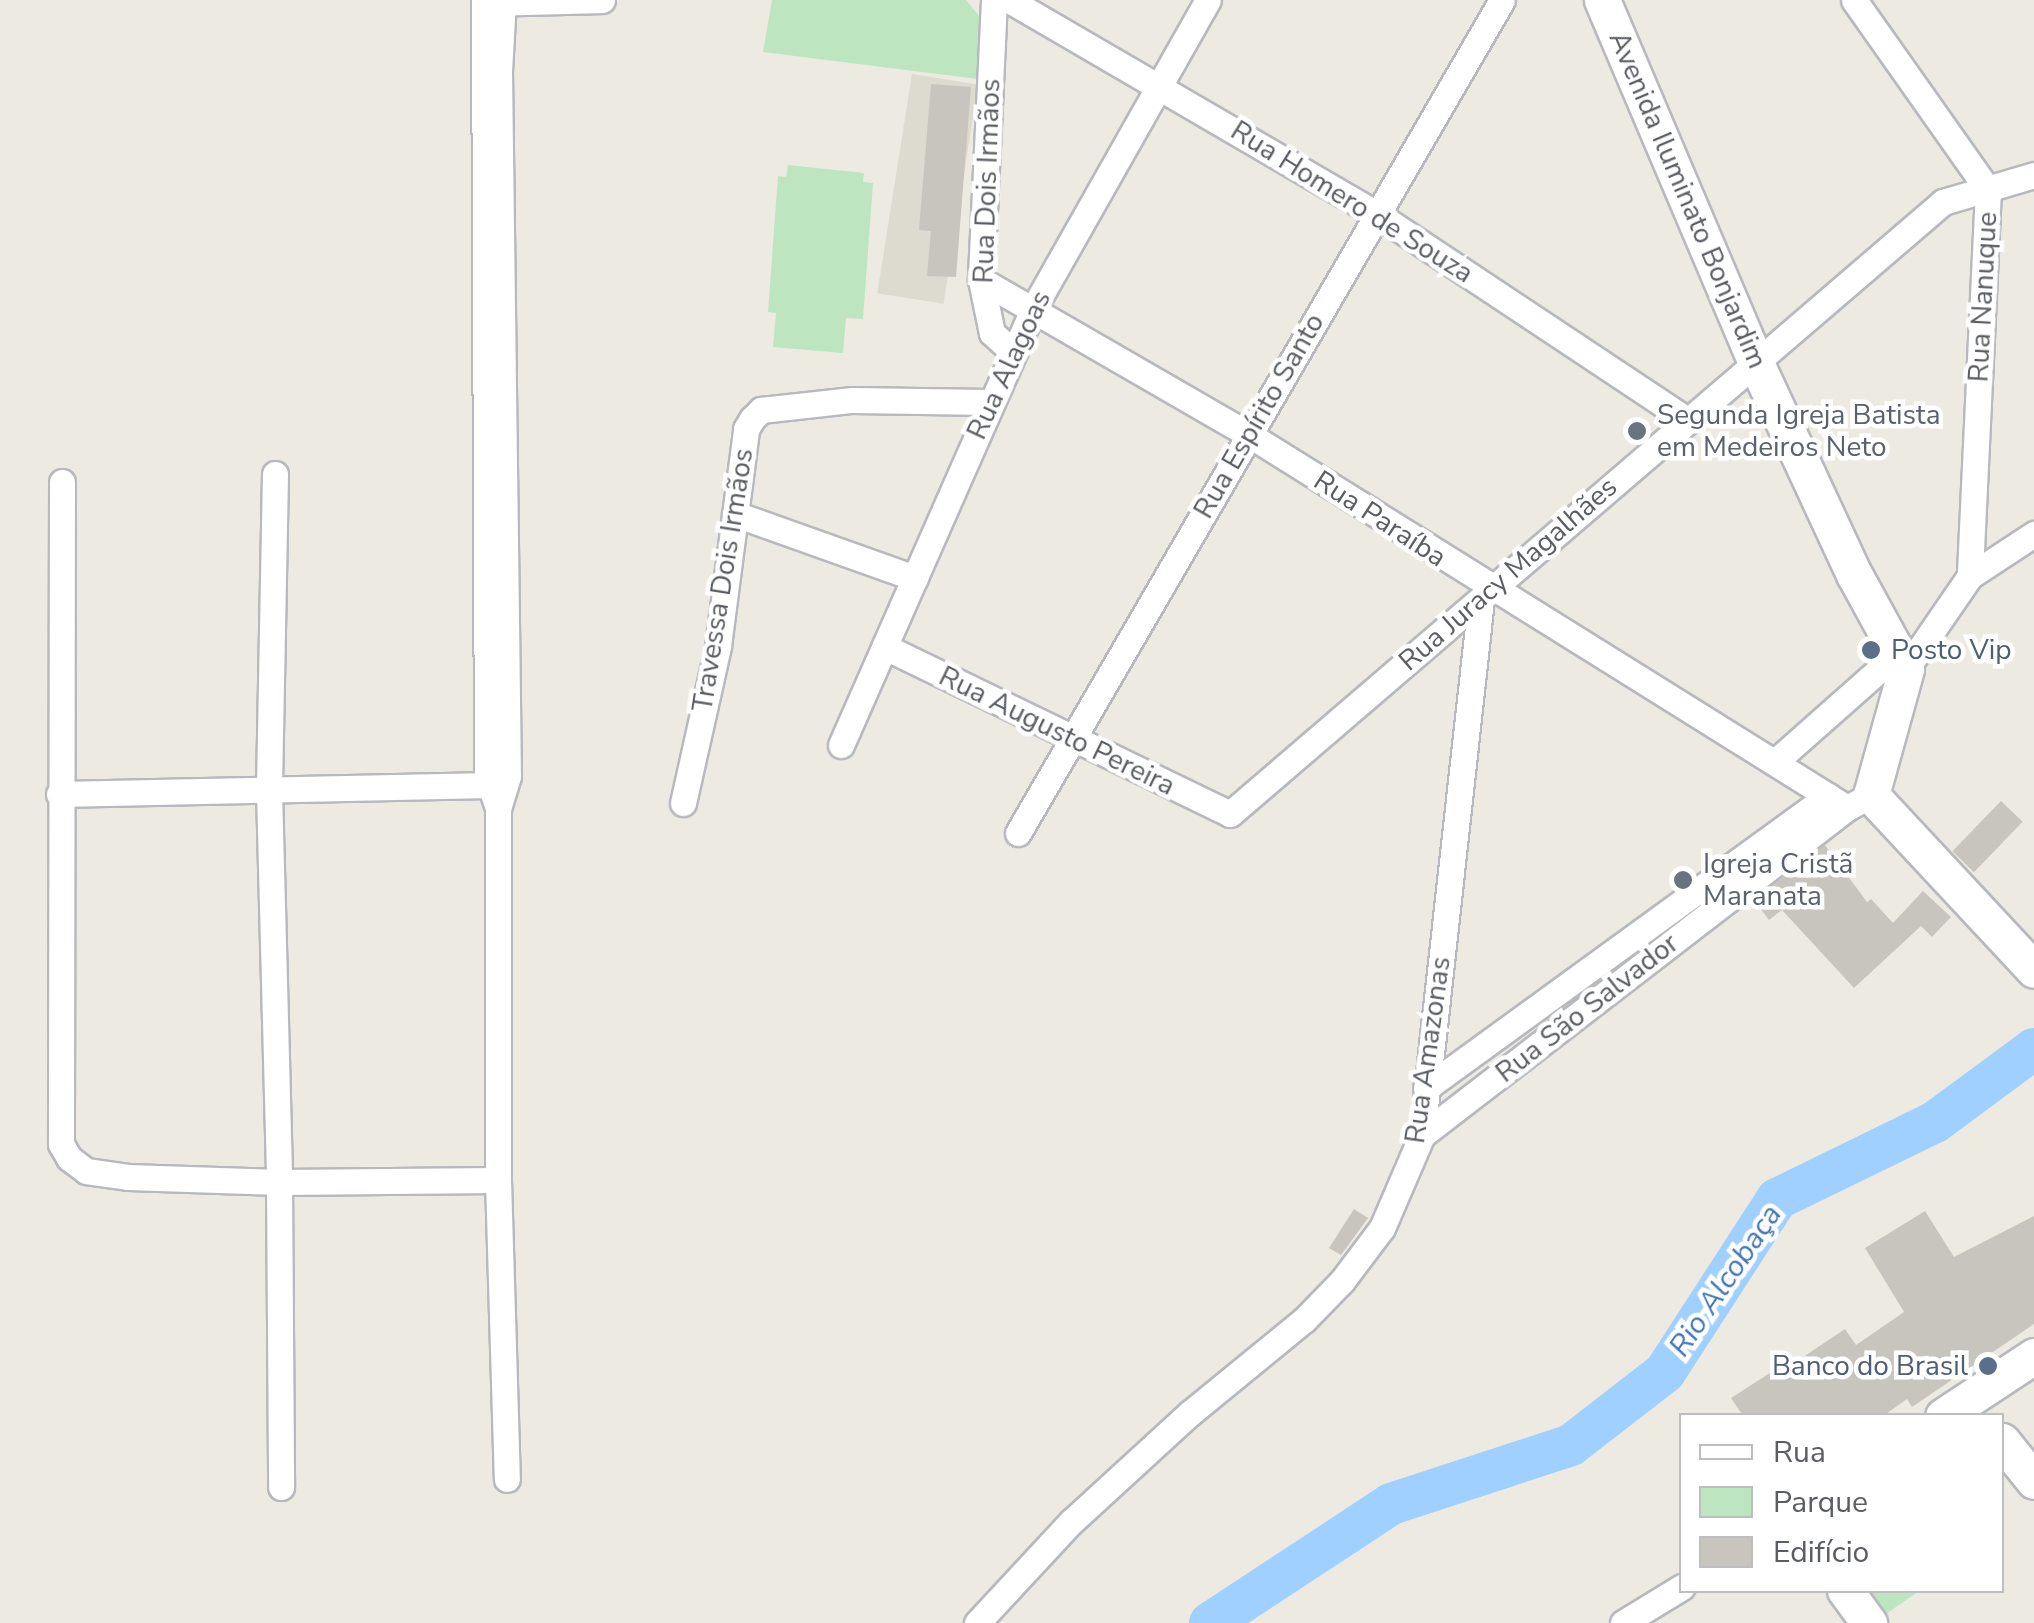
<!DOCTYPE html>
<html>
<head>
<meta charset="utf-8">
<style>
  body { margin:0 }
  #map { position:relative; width:2034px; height:1623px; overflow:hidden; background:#edebe1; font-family:"Nunito Sans",sans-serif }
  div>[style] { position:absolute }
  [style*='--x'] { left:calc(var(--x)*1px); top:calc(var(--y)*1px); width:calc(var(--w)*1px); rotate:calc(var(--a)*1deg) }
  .education>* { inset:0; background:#dddacf; transform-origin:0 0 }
  .green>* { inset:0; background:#bde5c0 }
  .river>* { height:42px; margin:-21px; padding:0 21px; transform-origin:21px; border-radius:21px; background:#a0d0ff }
  .building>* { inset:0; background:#c8c5bf; transform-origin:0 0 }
  .roads { filter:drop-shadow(2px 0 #b7b9be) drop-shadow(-2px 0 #b7b9be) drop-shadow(0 2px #b7b9be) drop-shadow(0 -2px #b7b9be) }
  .street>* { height:25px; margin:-12.5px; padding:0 12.5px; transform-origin:12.5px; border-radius:12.5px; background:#fff }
  .secondary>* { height:35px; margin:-17.5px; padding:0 17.5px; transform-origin:17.5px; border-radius:17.5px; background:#fff }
  .dots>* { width:28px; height:28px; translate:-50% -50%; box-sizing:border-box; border:5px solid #fff; border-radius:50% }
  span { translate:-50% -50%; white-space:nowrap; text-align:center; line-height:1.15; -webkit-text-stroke:9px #fff; paint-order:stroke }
  .street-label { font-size:28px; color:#5a5d62 }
  .worship-label { font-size:28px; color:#5b616d }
  .left { translate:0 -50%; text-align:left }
  .service-label { font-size:28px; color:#4e5e75 }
  .right { translate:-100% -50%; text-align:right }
  .water-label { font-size:30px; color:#4075b9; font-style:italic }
  .legend { position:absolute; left:1679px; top:1413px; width:325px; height:180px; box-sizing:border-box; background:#fff; border:2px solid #bdbec0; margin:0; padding:12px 18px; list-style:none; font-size:30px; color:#5a5d62 }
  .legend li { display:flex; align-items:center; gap:20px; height:50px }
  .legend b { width:50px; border:2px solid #bdbec0 }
</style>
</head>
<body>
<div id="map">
  <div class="education">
    <div style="left:912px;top:74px;width:67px;height:222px;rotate:9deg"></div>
  </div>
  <div class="green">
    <div style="clip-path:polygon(772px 0,966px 0,980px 17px,978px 79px,763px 52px)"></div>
    <div style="clip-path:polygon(788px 165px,864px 173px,863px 182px,873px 183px,863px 319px,846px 318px,843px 353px,773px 347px,776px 313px,768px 312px,778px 176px,786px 177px)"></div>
    <div style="clip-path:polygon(1871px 1591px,1919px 1591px,1886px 1614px)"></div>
  </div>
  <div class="river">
    <div style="--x:1210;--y:1623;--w:217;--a:-33.3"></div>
    <div style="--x:1391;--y:1504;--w:189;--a:-18.1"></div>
    <div style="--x:1571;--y:1445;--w:119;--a:-37.8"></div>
    <div style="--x:1665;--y:1372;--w:206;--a:-57.1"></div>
    <div style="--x:1777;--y:1199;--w:176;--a:-26"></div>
    <div style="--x:1935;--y:1122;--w:123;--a:-36.4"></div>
  </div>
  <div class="building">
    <div style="clip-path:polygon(931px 84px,971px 87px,956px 277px,927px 276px,931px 231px,919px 230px)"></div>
    <div style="left:2001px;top:801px;width:30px;height:70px;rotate:44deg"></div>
    <div style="clip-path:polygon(1825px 845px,1867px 902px,1871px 899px,1893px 923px,1923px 891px,1951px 917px,1932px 937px,1921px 926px,1854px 988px,1782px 910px,1769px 920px,1754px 900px)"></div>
    <div style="clip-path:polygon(1354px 1209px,1368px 1218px,1341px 1255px,1329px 1248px)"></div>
    <div style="clip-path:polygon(1925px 1211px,1954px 1257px,2034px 1216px,2034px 1324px,1912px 1407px,1907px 1399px,1883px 1416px,1743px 1416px,1731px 1398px,1773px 1371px,1776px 1375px,1845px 1329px,1856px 1345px,1904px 1312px,1865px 1248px)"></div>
  </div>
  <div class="roads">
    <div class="street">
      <div style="--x:484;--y:0;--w:776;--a:89.78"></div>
      <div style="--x:487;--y:776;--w:34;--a:71"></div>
      <div style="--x:503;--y:0;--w:71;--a:93.2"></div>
      <div style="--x:499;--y:71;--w:705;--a:89.27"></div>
      <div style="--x:508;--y:776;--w:34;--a:107"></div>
      <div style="--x:498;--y:808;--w:372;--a:90"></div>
      <div style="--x:498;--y:1180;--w:299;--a:88.3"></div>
      <div style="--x:994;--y:0;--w:280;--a:92.7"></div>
      <div style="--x:981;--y:280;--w:54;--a:78.3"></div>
      <div style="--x:992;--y:333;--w:28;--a:42"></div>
      <div style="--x:1009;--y:0;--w:426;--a:30.2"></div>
      <div style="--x:1377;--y:214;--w:371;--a:33.6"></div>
      <div style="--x:1854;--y:0;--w:232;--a:54.8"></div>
      <div style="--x:1988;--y:190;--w:386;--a:92.7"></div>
      <div style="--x:489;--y:3;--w:113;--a:-1.5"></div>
      <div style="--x:981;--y:280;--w:308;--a:30"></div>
      <div style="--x:1248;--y:434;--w:706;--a:31.98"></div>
      <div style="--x:1847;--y:808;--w:27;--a:-28"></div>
      <div style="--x:275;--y:474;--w:317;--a:91.1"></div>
      <div style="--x:269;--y:791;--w:391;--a:88.5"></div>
      <div style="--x:279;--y:1182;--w:305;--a:89.6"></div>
      <div style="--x:62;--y:482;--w:662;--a:90.09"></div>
      <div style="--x:61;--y:1144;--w:16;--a:60"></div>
      <div style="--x:69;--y:1158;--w:21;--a:37"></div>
      <div style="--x:86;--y:1171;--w:42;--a:8.1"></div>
      <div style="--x:128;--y:1177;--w:151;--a:1.9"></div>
      <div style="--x:279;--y:1182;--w:219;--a:-0.5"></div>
      <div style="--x:735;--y:514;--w:191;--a:19.6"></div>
      <div style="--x:885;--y:647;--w:383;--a:25.8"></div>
      <div style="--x:1230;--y:814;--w:940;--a:-40.64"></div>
      <div style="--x:1943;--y:202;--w:95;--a:-16.5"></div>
      <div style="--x:1906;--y:669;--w:113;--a:-55.5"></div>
      <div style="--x:1970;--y:576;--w:77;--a:-33.3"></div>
      <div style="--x:841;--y:745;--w:476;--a:-66.2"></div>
      <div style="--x:1033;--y:309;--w:355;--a:-60.5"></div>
      <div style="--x:1776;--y:761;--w:163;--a:-41.5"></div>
      <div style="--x:59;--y:794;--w:443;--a:-1.2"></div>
      <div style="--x:683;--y:803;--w:161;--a:-77.4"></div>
      <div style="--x:718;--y:646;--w:219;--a:-82.6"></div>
      <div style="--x:746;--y:429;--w:12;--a:-59"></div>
      <div style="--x:752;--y:419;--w:13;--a:-45"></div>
      <div style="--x:761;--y:410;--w:92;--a:-6.3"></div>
      <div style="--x:852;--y:400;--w:138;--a:0.8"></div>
      <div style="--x:1018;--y:833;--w:963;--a:-59.84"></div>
      <div style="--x:1426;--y:1088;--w:497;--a:-36"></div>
      <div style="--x:1422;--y:1135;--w:536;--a:-37.58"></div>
      <div style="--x:977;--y:1623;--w:138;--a:-47.1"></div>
      <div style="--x:1071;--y:1522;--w:160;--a:-42.5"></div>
      <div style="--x:1189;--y:1414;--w:149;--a:-39.3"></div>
      <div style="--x:1304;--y:1320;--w:54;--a:-45.7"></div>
      <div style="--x:1342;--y:1281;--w:66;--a:-53"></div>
      <div style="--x:1382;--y:1228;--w:101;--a:-66.7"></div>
      <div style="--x:1422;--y:1135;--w:538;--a:-83.71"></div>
      <div style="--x:1623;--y:1623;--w:69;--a:-31.4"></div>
    </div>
    <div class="secondary">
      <div style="--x:1602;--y:0;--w:392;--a:67"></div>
      <div style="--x:1755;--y:361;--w:235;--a:65.1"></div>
      <div style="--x:1854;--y:574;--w:108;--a:61.3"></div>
      <div style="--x:1906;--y:669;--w:131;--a:105.5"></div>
      <div style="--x:1871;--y:795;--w:239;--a:47"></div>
      <div style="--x:1943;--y:1416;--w:109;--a:-33.4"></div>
      <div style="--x:2002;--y:1441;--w:51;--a:51.3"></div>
      <div style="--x:1845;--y:1590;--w:41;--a:54"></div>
    </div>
  </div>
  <div class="dots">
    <div style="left:1637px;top:431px;background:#6b7280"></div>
    <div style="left:1871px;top:650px;background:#5c6f8a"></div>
    <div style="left:1683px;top:880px;background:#6b7280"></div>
    <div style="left:1988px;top:1366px;background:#5c6f8a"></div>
  </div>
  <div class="street-label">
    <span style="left:987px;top:181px;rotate:-88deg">Rua Dois Irmãos</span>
    <span style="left:1688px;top:200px;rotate:67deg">Avenida Iluminato Bonjardim</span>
    <span style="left:1352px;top:202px;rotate:32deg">Rua Homero de Souza</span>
    <span style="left:1983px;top:297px;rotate:-87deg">Rua Nanuque</span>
    <span style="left:1009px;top:365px;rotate:-65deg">Rua Alagoas</span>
    <span style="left:1259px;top:416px;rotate:-60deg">Rua Espírito Santo</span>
    <span style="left:1380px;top:519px;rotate:33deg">Rua Paraíba</span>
    <span style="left:1508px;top:574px;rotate:-41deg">Rua Juracy Magalhães</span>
    <span style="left:723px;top:580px;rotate:-81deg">Travessa Dois Irmãos</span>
    <span style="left:1057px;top:731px;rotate:26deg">Rua Augusto Pereira</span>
    <span style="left:1587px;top:1008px;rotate:-38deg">Rua São Salvador</span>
    <span style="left:1428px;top:1050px;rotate:-82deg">Rua Amazonas</span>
  </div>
  <div class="worship-label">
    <span class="left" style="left:1657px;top:431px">Segunda Igreja Batista<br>em Medeiros Neto</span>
    <span class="left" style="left:1703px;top:880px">Igreja Cristã<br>Maranata</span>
  </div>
  <div class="service-label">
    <span class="left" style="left:1891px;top:650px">Posto Vip</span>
    <span class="right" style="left:1968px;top:1366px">Banco do Brasil</span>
  </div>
  <div class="water-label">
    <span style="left:1726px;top:1281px;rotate:-56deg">Rio Alcobaça</span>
  </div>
  <ul class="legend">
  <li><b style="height:12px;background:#fff"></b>Rua</li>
  <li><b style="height:28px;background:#bde5c0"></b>Parque</li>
  <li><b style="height:28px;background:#c8c5bf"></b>Edifício</li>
  </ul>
</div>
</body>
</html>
